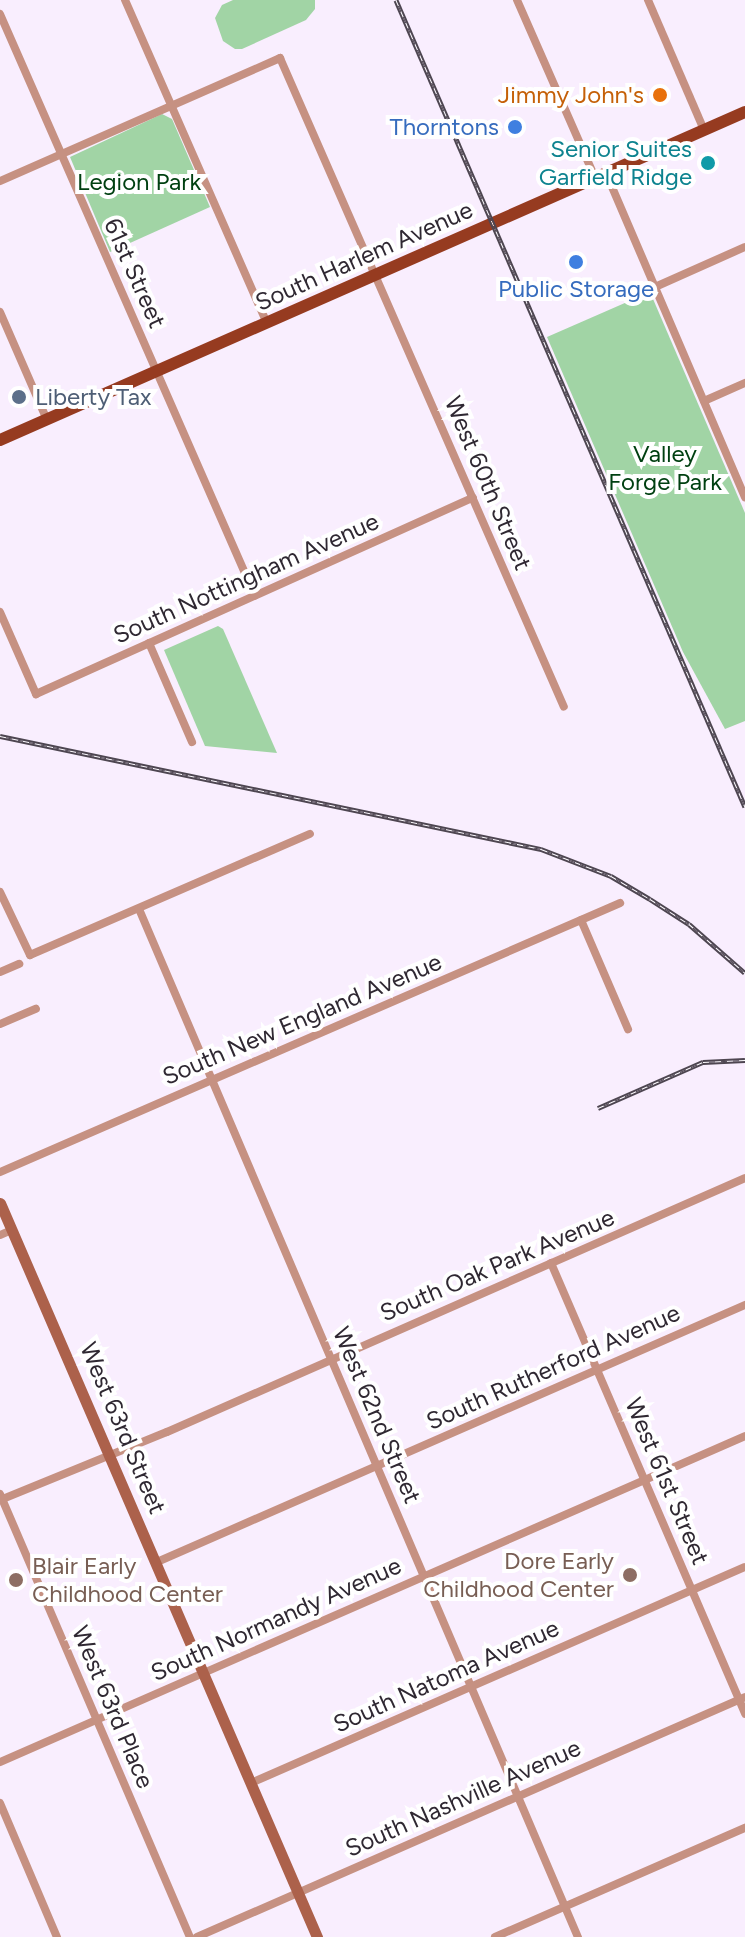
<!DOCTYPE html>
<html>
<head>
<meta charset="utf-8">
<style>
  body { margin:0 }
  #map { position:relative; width:745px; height:1937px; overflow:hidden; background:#f9eefe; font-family:Figtree,sans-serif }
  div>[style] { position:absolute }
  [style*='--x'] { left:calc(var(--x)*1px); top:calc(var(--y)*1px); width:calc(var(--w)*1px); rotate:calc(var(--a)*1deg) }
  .green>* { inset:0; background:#a1d4a5 }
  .street>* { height:8px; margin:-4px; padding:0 4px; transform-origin:4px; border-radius:4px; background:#c69182 }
  .secondary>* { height:11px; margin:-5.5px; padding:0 5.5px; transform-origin:5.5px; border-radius:5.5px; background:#ac614b }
  .primary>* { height:12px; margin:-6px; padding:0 6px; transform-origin:6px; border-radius:6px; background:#963b20 }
  .rail>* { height:5px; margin-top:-2.5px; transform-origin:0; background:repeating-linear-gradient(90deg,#fff 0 6px,#4e4651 0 12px); box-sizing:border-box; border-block:2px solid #4e4651 }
  .dots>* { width:22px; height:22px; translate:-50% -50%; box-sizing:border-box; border:4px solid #fff; border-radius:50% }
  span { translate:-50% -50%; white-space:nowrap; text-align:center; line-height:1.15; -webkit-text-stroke:8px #fff; paint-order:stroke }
  .food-label { font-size:24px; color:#c56008 }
  .right { translate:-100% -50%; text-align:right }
  .shop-label { font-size:24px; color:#366cbe }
  .culture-label { font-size:24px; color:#0d838f }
  .park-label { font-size:24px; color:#004011 }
  .street-label { font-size:24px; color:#2f2832 }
  .service-label { font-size:24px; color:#4e5e75 }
  .left { translate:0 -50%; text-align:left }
  .education-label { font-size:24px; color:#785e54 }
</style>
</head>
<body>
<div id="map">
  <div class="green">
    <div style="clip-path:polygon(233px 0,315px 0,315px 9px,306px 20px,242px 49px,235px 49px,223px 41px,215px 18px,222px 5px)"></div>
    <div style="clip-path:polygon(162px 114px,172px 119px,210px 207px,110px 252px,70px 157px)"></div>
    <div style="clip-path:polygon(650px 292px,745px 513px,745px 721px,725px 729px,683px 652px,547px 337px)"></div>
    <div style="clip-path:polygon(218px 626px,223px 629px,277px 753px,205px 746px,164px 650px)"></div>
  </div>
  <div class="street">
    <div style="--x:125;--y:0;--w:353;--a:66.3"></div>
    <div style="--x:517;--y:0;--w:194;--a:66.3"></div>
    <div style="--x:648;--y:0;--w:142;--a:66.7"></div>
    <div style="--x:0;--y:14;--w:635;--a:66.34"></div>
    <div style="--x:606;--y:173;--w:353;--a:66.8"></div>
    <div style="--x:0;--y:181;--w:306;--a:-23.7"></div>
    <div style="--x:280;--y:58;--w:708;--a:66.37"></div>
    <div style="--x:655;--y:287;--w:98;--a:-24"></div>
    <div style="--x:0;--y:312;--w:118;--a:66.5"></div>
    <div style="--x:704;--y:401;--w:45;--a:-23.7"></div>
    <div style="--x:0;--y:612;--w:90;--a:66.3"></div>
    <div style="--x:36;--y:694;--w:479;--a:-24.2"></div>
    <div style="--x:149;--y:643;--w:108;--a:66.5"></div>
    <div style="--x:0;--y:892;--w:70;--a:64.5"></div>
    <div style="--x:30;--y:955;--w:305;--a:-23.4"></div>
    <div style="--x:139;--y:909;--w:1118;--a:66.88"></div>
    <div style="--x:581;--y:920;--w:119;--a:66.7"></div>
    <div style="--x:0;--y:972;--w:21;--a:-23"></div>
    <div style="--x:0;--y:1024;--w:39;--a:-23"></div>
    <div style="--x:0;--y:1172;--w:676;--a:-23.45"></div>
    <div style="--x:0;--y:1235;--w:13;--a:-23"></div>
    <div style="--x:551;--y:1263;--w:491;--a:66.7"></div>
    <div style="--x:0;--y:1494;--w:482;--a:66.8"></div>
    <div style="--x:0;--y:1500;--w:180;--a:-22.2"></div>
    <div style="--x:167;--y:1432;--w:631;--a:-23.72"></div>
    <div style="--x:157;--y:1562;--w:642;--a:-23.61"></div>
    <div style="--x:0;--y:1762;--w:813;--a:-23.63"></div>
    <div style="--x:251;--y:1783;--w:539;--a:-23.62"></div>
    <div style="--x:0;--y:1803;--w:146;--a:67"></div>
    <div style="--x:197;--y:1937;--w:598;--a:-23.65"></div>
    <div style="--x:495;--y:1937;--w:273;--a:-23.6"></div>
  </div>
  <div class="secondary">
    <div style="--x:0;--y:1203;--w:800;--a:66.64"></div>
  </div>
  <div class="primary">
    <div style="--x:0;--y:440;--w:814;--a:-23.76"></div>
  </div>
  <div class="rail">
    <div style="--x:396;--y:0;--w:879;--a:66.61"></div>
    <div style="--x:0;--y:736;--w:553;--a:11.8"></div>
    <div style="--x:541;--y:849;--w:75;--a:21.1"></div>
    <div style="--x:611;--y:876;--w:45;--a:30.5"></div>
    <div style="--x:650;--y:899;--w:46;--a:32.7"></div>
    <div style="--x:689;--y:924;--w:74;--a:41.2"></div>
    <div style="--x:598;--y:1108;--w:115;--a:-23.7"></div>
    <div style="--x:703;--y:1062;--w:42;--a:-2.7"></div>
  </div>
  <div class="dots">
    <div style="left:660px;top:95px;background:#e8710a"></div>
    <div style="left:515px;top:127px;background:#3f7fe0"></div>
    <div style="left:708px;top:163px;background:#0f9aa8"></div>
    <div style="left:576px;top:262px;background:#3f7fe0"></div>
    <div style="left:19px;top:397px;background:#5c6f8a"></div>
    <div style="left:630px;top:1575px;background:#8d6e63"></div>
    <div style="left:16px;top:1580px;background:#8d6e63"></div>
  </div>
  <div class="food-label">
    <span class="right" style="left:644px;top:95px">Jimmy John's</span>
  </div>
  <div class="shop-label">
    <span class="right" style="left:499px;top:127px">Thorntons</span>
    <span style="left:576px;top:289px">Public Storage</span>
  </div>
  <div class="culture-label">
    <span class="right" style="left:692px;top:163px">Senior Suites<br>Garfield Ridge</span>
  </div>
  <div class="park-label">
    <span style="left:139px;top:182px">Legion Park</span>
    <span style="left:665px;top:468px">Valley<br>Forge Park</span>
  </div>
  <div class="street-label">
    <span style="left:364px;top:256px;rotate:-24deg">South Harlem Avenue</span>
    <span style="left:135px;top:273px;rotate:66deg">61st Street</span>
    <span style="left:488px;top:483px;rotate:67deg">West 60th Street</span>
    <span style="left:246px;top:578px;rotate:-24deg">South Nottingham Avenue</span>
    <span style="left:302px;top:1019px;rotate:-23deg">South New England Avenue</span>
    <span style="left:497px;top:1265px;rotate:-23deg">South Oak Park Avenue</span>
    <span style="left:553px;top:1367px;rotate:-24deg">South Rutherford Avenue</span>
    <span style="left:377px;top:1415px;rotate:67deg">West 62nd Street</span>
    <span style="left:123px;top:1428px;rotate:67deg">West 63rd Street</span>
    <span style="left:667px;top:1481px;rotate:67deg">West 61st Street</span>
    <span style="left:276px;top:1619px;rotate:-24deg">South Normandy Avenue</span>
    <span style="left:446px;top:1676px;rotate:-24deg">South Natoma Avenue</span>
    <span style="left:113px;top:1707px;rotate:67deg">West 63rd Place</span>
    <span style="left:463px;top:1798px;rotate:-24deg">South Nashville Avenue</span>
  </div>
  <div class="service-label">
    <span class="left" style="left:35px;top:397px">Liberty Tax</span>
  </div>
  <div class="education-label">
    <span class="right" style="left:614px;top:1575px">Dore Early<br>Childhood Center</span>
    <span class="left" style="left:32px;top:1580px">Blair Early<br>Childhood Center</span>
  </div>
</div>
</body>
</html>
